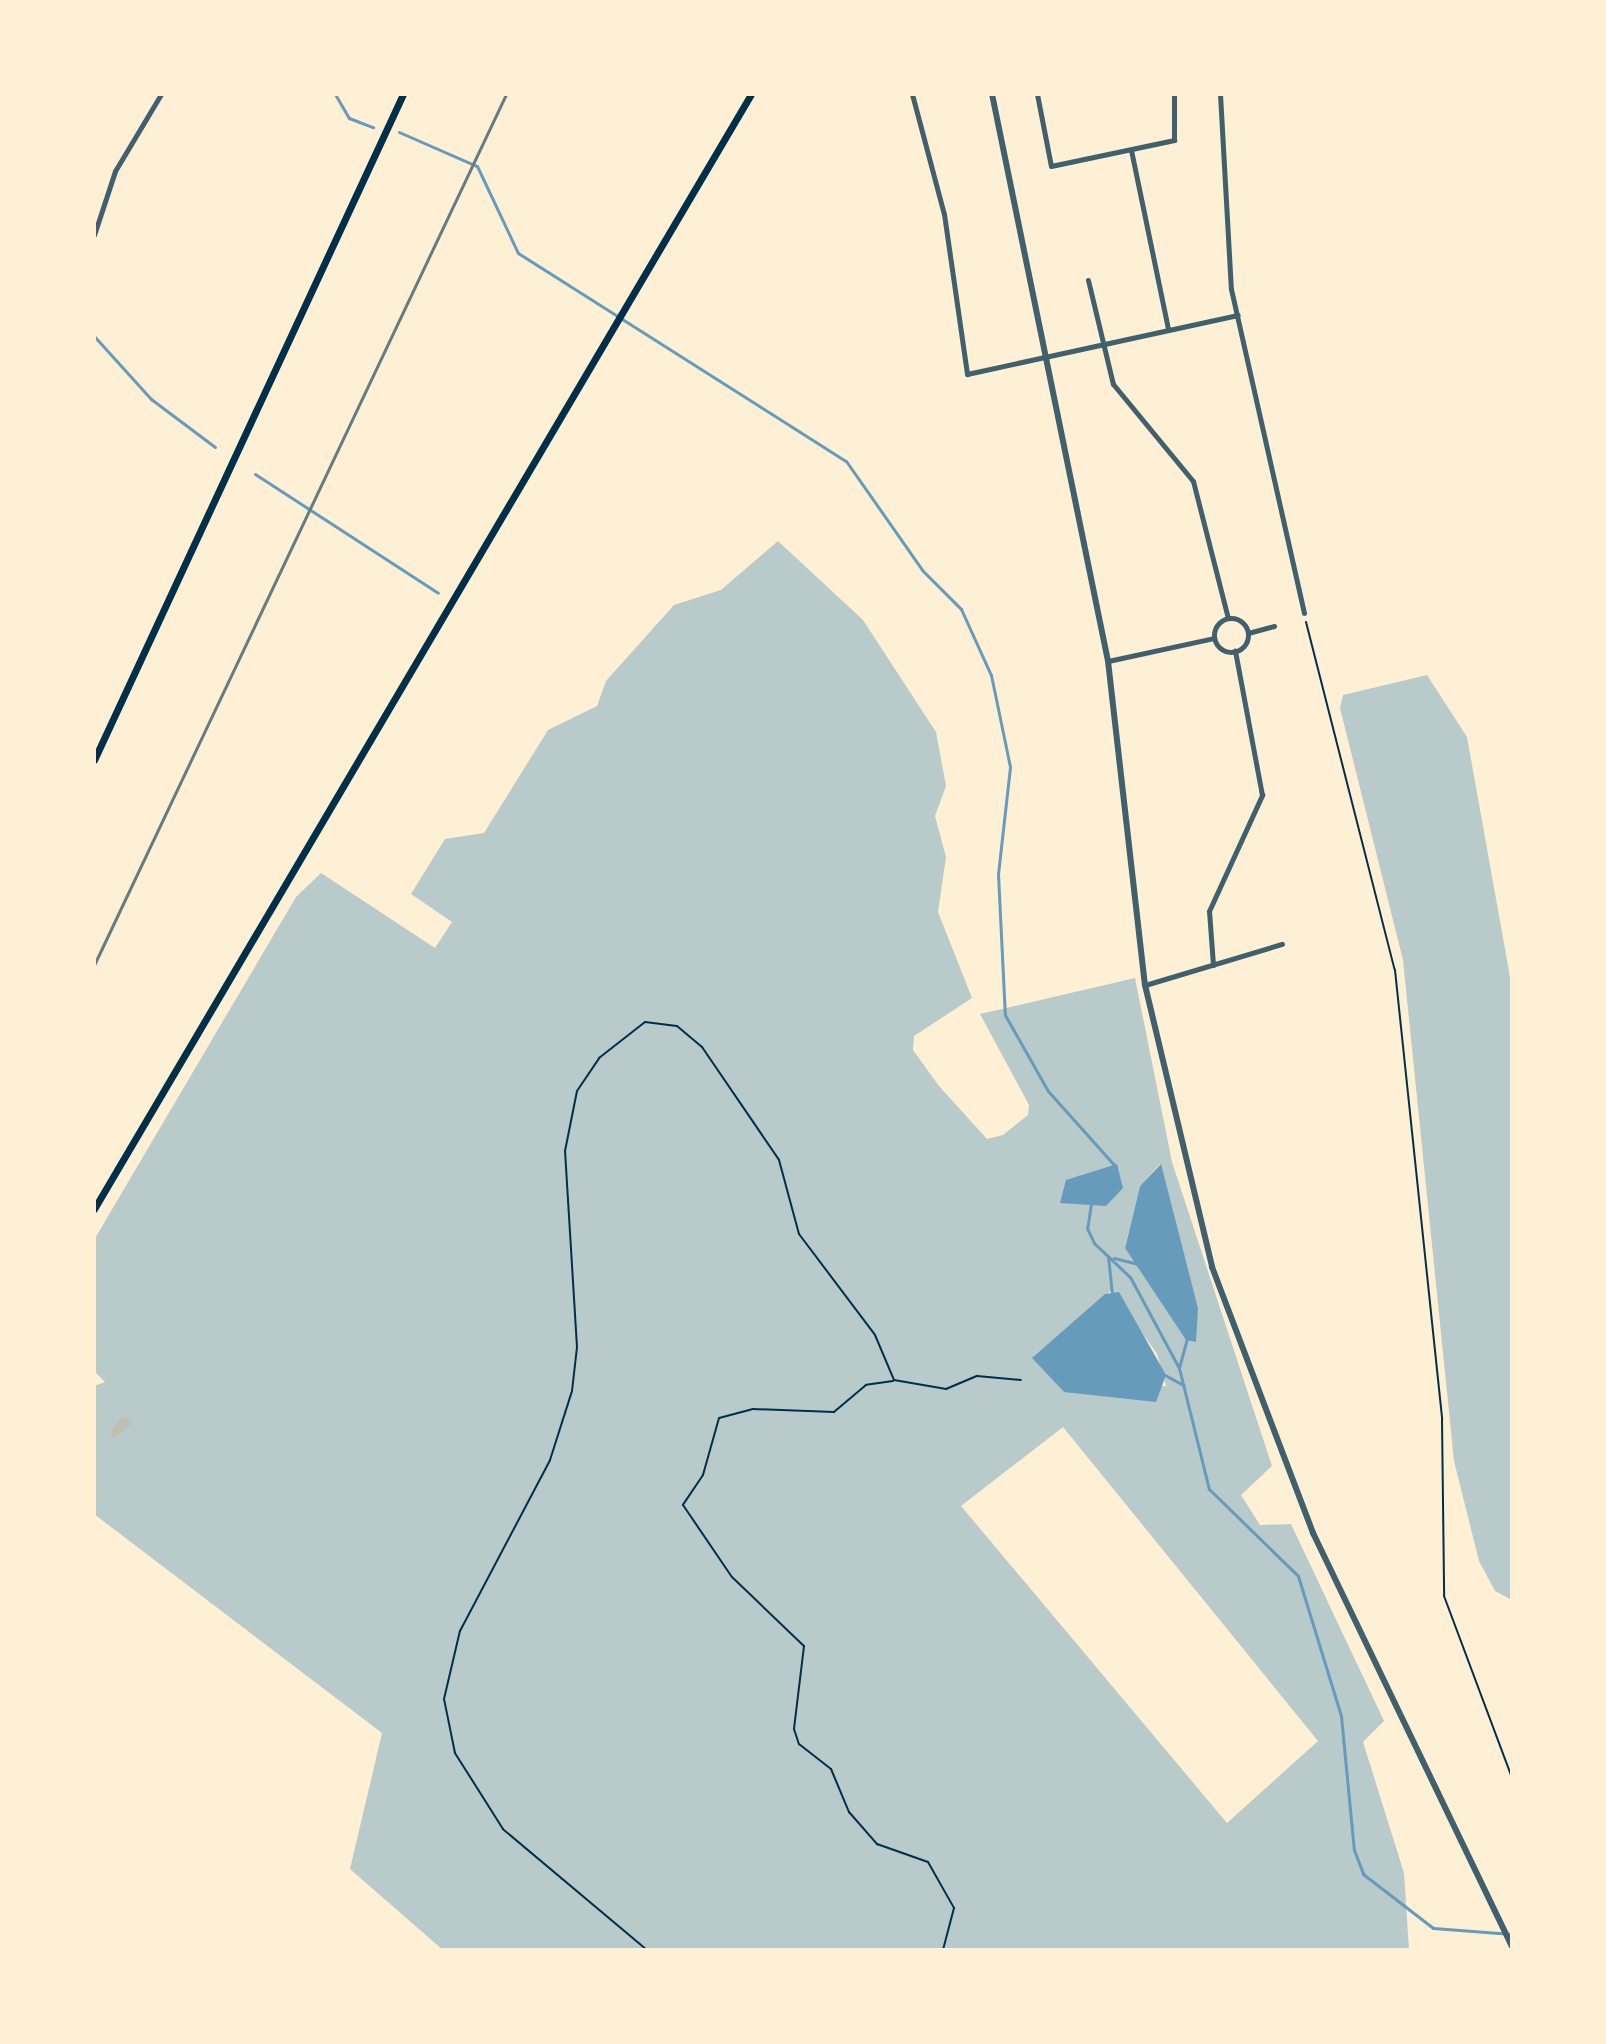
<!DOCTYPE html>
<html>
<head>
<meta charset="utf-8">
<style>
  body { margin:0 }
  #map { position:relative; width:1606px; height:2044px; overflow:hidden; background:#fdf0d5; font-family:"Work Sans",sans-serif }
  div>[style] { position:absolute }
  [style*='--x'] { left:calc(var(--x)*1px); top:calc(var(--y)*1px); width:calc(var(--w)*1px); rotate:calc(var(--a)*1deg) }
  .green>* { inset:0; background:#b9caca }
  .water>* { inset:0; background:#669bbc }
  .stream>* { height:3px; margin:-1.5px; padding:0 1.5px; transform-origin:1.5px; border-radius:1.5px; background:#669bbc }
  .building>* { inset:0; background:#bec0b2 }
  .path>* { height:2px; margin:-1px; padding:0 1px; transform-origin:1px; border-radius:1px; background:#003049 }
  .minor>* { height:5px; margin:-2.5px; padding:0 2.5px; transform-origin:2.5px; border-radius:2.5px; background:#3f606c }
  .minor>.ring { margin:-2.5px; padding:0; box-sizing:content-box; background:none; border:5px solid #3f606c; border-radius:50% }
  .tertiary>* { height:6px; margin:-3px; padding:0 3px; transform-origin:3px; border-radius:3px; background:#3f606c }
  .secondary>* { height:7px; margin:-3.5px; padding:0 3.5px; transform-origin:3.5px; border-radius:3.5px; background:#003049 }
  .primary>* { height:7px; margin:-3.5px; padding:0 3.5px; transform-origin:3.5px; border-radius:3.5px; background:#003049 }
  .rail>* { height:3px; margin:-1.5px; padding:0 1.5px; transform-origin:1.5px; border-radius:1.5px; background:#657d81 }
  span { translate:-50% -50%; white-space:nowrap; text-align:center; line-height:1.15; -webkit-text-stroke:6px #fdf0d5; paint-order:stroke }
  .frame { position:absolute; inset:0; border:96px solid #fdf0d5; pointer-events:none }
</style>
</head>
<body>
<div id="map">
  <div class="green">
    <div style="clip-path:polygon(evenodd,778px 541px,863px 620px,936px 732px,946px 786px,935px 816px,946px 857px,938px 912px,972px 998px,914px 1036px,913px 1050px,939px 1086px,987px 1139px,1003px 1135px,1028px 1115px,1029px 1105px,980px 1014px,1135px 978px,1172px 1162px,1272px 1466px,1241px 1495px,1260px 1525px,1291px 1524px,1384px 1721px,1363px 1742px,1404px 1873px,1409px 1950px,443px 1950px,350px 1869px,382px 1733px,94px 1514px,94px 1386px,105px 1382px,94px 1371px,94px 1240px,296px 897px,321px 873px,435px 948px,452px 922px,411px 894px,445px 839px,484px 833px,548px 730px,597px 706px,606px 681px,674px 605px,721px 590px,778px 541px,1160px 1164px,1198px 1308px,1186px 1339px,1125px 1247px,1140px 1186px,1160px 1164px,778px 541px,1112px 1290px,1157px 1354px,1166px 1386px,1064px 1392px,1033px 1358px,1112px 1290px,778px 541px,1063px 1427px,1318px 1741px,1227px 1823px,961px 1506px,1063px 1427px)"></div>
    <div style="clip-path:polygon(1427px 675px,1467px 737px,1512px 988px,1512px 1600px,1495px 1591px,1479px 1561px,1454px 1461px,1403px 960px,1340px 708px,1343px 695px)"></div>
  </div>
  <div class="water">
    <div style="clip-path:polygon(1117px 1164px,1123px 1188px,1106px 1206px,1060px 1203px,1066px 1180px)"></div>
    <div style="clip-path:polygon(1161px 1164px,1198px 1308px,1196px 1342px,1186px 1340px,1125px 1248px,1140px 1186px)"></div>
    <div style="clip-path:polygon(1119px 1292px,1166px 1375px,1156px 1402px,1064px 1392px,1032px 1358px,1105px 1294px)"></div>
  </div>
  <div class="stream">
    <div style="--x:335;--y:94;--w:28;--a:60"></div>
    <div style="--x:349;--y:118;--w:26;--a:21"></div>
    <div style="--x:399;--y:132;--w:85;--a:23.6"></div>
    <div style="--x:477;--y:166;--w:96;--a:64.8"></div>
    <div style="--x:518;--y:253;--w:388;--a:32.4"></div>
    <div style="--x:846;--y:461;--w:134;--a:55"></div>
    <div style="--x:923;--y:571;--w:54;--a:45"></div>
    <div style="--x:961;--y:609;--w:72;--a:65.6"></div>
    <div style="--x:991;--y:675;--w:94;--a:78.3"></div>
    <div style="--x:1010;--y:767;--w:108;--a:96.4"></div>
    <div style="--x:998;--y:874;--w:141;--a:87.2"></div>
    <div style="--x:1005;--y:1015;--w:87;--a:60.5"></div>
    <div style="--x:1048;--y:1091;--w:102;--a:48.2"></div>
    <div style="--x:94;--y:336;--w:85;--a:47.9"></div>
    <div style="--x:151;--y:399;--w:80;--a:36.9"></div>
    <div style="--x:255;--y:474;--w:218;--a:33"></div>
    <div style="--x:1091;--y:1204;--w:24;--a:99"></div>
    <div style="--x:1087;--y:1228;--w:17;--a:65"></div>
    <div style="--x:1094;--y:1243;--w:50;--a:43.4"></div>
    <div style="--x:1130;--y:1277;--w:103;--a:61.7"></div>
    <div style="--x:1179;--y:1368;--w:125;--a:76.1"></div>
    <div style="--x:1209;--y:1489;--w:124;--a:44.3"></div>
    <div style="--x:1298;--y:1576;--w:146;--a:72.9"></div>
    <div style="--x:1341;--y:1716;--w:135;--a:84.5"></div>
    <div style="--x:1354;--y:1850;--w:26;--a:69"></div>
    <div style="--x:1363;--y:1874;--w:88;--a:37.6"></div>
    <div style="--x:1433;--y:1928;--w:79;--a:4.3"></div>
    <div style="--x:1108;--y:1256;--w:37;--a:84"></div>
    <div style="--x:1114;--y:1258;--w:25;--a:14"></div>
    <div style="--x:1179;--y:1368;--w:31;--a:-75"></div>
    <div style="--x:1165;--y:1375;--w:21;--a:29"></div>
  </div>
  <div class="building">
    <div style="clip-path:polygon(122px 1416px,133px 1423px,114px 1438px,110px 1433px)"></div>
  </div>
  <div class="path">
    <div style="--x:1306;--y:622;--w:359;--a:75.7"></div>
    <div style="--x:1395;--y:970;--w:452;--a:84"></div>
    <div style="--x:1442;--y:1420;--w:176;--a:89.3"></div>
    <div style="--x:1444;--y:1596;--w:194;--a:69.5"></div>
    <div style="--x:893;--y:1381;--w:27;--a:172"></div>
    <div style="--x:866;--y:1385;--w:42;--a:139.8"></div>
    <div style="--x:834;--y:1412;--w:81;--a:-177.9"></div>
    <div style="--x:753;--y:1409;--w:35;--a:165"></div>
    <div style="--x:719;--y:1418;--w:59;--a:105.7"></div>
    <div style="--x:703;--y:1475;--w:36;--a:124"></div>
    <div style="--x:683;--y:1505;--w:87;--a:55.8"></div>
    <div style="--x:732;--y:1577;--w:100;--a:43.8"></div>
    <div style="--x:804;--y:1646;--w:84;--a:96.9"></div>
    <div style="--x:794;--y:1729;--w:16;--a:72"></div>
    <div style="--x:799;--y:1744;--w:41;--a:38"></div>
    <div style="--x:831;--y:1769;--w:47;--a:67.3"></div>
    <div style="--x:849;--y:1812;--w:43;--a:48.8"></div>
    <div style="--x:877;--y:1844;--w:54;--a:19.4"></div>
    <div style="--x:928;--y:1862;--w:53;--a:60.5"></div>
    <div style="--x:954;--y:1908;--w:43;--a:104.7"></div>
    <div style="--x:647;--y:1950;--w:188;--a:-140"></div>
    <div style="--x:503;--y:1829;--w:90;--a:-122.3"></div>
    <div style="--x:455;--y:1753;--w:55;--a:-101.5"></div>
    <div style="--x:444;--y:1699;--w:70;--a:-76.8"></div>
    <div style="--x:460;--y:1631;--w:193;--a:-62.2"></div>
    <div style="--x:550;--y:1460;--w:72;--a:-72.3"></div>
    <div style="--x:572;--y:1391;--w:44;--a:-83.5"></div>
    <div style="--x:577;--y:1347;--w:196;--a:-93.5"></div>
    <div style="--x:565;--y:1151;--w:61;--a:-78.7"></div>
    <div style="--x:577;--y:1091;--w:40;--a:-56"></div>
    <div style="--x:599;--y:1058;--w:58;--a:-38"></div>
    <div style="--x:645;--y:1022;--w:32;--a:7"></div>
    <div style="--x:677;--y:1026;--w:33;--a:40"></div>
    <div style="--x:702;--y:1047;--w:137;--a:55.7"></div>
    <div style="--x:779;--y:1160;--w:77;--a:74.9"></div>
    <div style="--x:799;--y:1234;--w:126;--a:53"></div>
    <div style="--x:875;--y:1335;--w:49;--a:67.1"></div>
    <div style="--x:894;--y:1380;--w:53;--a:9.8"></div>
    <div style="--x:946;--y:1389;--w:34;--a:-23"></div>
    <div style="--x:977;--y:1376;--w:44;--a:5.2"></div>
  </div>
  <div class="minor">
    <div style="--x:912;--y:94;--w:124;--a:75.1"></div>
    <div style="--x:944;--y:214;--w:162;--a:81.8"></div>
    <div style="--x:967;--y:374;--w:277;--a:-12.3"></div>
    <div style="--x:1037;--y:94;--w:73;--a:79"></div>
    <div style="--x:1051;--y:166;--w:126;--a:-11.9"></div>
    <div style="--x:1174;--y:140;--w:46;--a:-90"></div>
    <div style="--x:1220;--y:94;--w:195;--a:86.8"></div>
    <div style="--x:1231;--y:289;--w:332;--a:77.3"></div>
    <div style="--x:1131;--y:150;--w:183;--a:78.3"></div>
    <div style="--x:94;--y:235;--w:67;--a:-71.8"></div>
    <div style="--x:115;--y:171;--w:90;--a:-59.1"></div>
    <div style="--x:1088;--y:280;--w:107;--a:76.5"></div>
    <div style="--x:1113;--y:384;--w:126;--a:50.5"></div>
    <div style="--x:1193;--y:481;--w:141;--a:75.7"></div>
    <div class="ring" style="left:1214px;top:618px;width:29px;height:29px"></div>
    <div style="--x:1248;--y:633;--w:27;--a:-15"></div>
    <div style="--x:1108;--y:661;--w:108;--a:-12.2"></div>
    <div style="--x:1213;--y:965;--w:54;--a:-94.2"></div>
    <div style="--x:1209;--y:911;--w:128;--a:-65.4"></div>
    <div style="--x:1262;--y:795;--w:147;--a:-100.6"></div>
    <div style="--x:1145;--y:985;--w:143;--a:-16.7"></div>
  </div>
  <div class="tertiary">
    <div style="--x:992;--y:94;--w:579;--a:78.44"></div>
    <div style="--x:1108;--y:661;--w:326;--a:83.5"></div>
    <div style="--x:1145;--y:985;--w:290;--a:76.6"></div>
    <div style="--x:1212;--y:1267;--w:285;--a:69.2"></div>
    <div style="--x:1313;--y:1533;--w:459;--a:64.3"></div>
  </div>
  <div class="secondary">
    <div style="--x:94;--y:1209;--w:1294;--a:-59.49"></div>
  </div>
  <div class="primary">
    <div style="--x:94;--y:760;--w:734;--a:-65.11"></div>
  </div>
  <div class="rail">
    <div style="--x:94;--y:965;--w:964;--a:-64.68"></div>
  </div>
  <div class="frame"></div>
</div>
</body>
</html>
